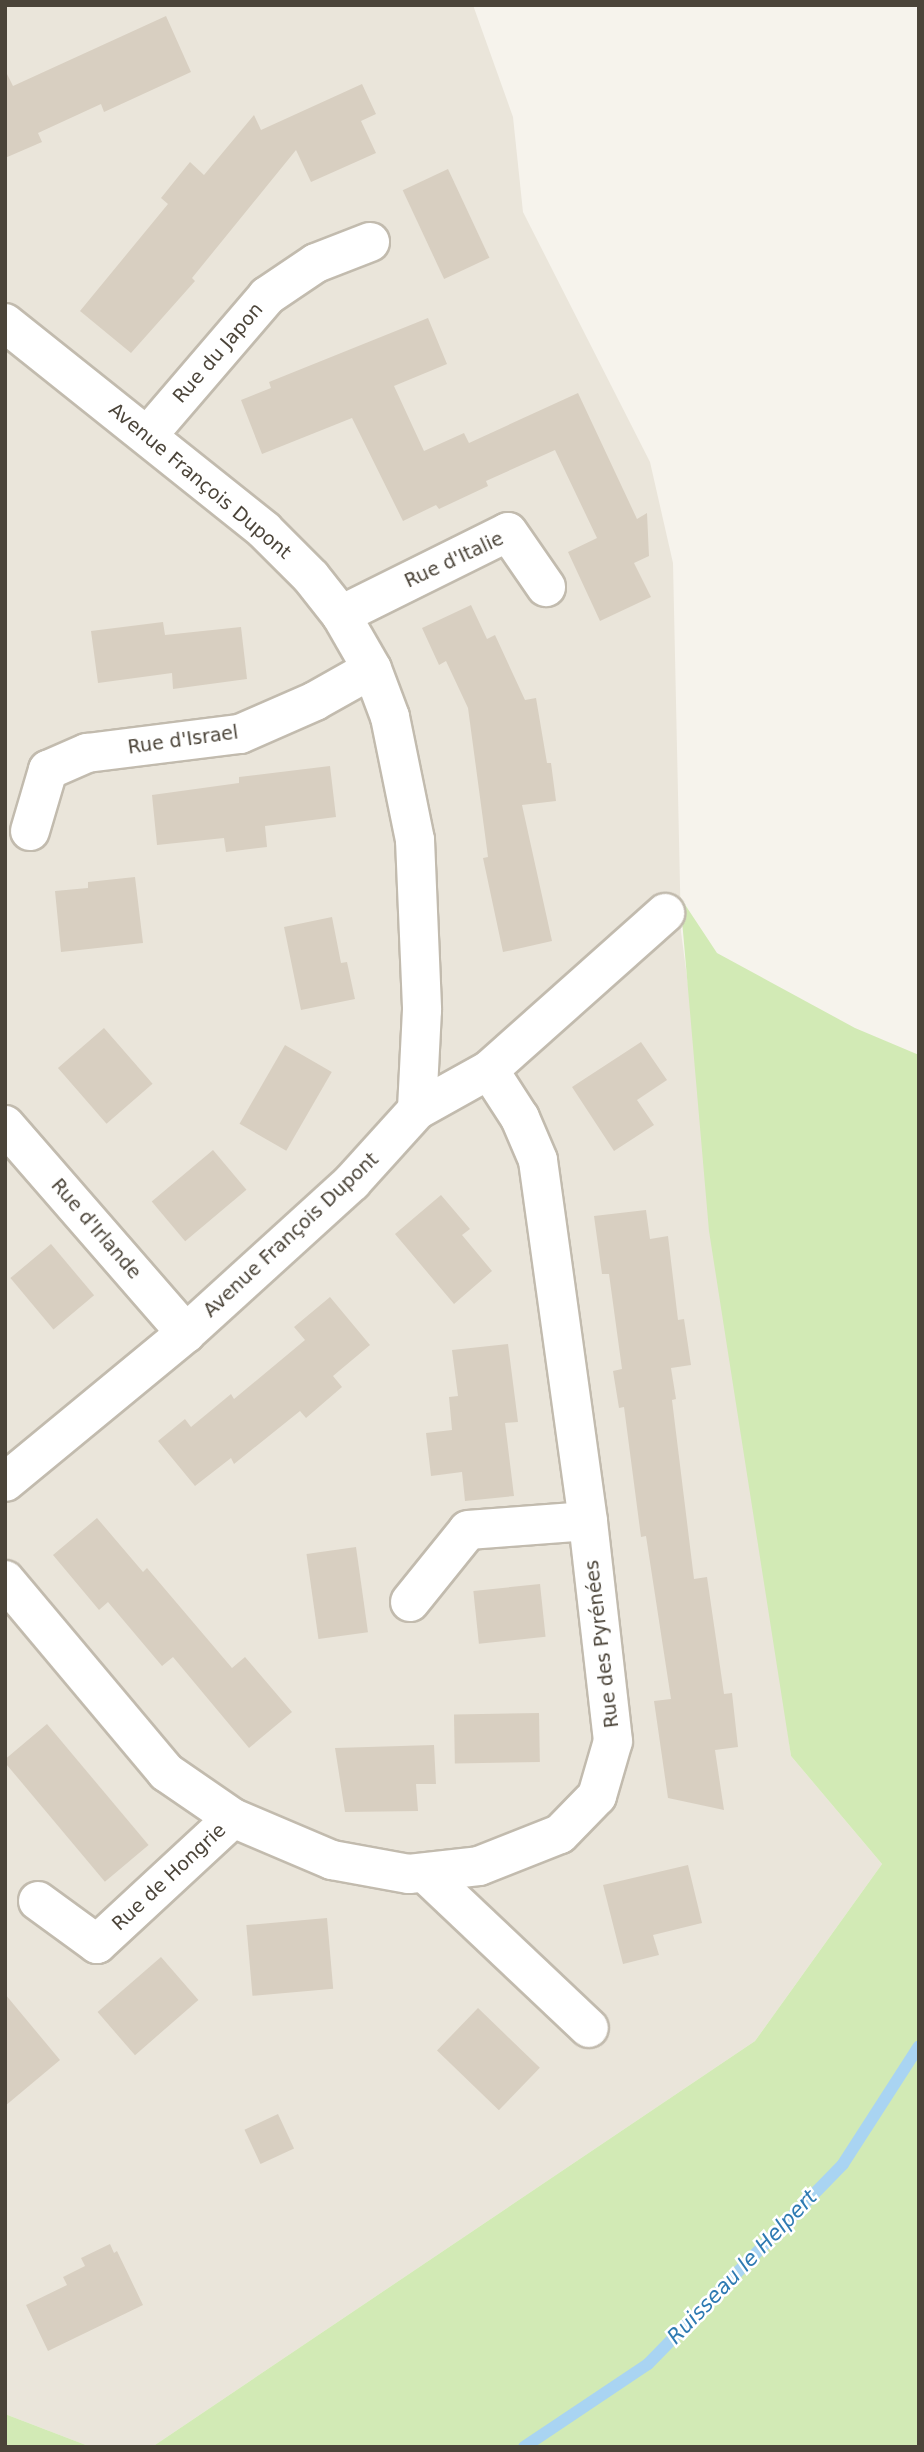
<!DOCTYPE html>
<html>
<head>
<meta charset="utf-8">
<style>
  body { margin:0 }
  #map { position:relative; width:924px; height:2452px; overflow:hidden; background:#f6f3ec; font-family:"DejaVu Sans",sans-serif }
  div>[style] { position:absolute }
  [style*='--x'] { left:calc(var(--x)*1px); top:calc(var(--y)*1px); width:calc(var(--w)*1px); rotate:calc(var(--a)*1deg) }
  .residential>* { inset:0; background:#eae5da }
  .green>* { inset:0; background:#d2eab5 }
  .stream>* { height:12px; margin:-6px; padding:0 6px; transform-origin:6px; border-radius:6px; background:#a9d4f2 }
  .building>* { inset:0; background:#d8cfc1; transform-origin:0 0 }
  .roads { filter:drop-shadow(2px 0 #c2bbae) drop-shadow(-2px 0 #c2bbae) drop-shadow(0 2px #c2bbae) drop-shadow(0 -2px #c2bbae) }
  .minor>* { height:38px; margin:-19px; padding:0 19px; transform-origin:19px; border-radius:19px; background:#fff }
  span { translate:-50% -50%; white-space:nowrap; text-align:center; line-height:1.15; -webkit-text-stroke:5px #fff; paint-order:stroke }
  .street-label { font-size:19px; color:#4b4439 }
  .water-label { font-size:21px; color:#2e7ab2; font-style:italic }
  .frame { position:absolute; inset:0; border:7px solid #4b4439; pointer-events:none }
</style>
</head>
<body>
<div id="map">
  <div class="residential">
    <div style="clip-path:polygon(5px 5px,473px 5px,513px 117px,523px 212px,650px 462px,673px 563px,681px 932px,791px 1756px,882px 1864px,755px 2041px,152px 2447px,91px 2447px,5px 2414px)"></div>
  </div>
  <div class="green">
    <div style="clip-path:polygon(680px 897px,717px 953px,855px 1028px,919px 1055px,919px 2447px,152px 2447px,755px 2041px,882px 1864px,791px 1756px,709px 1231px)"></div>
    <div style="clip-path:polygon(5px 2414px,91px 2447px,5px 2447px)"></div>
  </div>
  <div class="stream">
    <div style="--x:524;--y:2447;--w:149;--a:-33.8"></div>
    <div style="--x:648;--y:2364;--w:279;--a:-45.7"></div>
    <div style="--x:843;--y:2164;--w:140;--a:-57.2"></div>
  </div>
  <div class="building">
    <div style="clip-path:polygon(166px 16px,191px 72px,104px 112px,101px 104px,38px 133px,42px 142px,5px 158px,5px 70px,13px 86px)"></div>
    <div style="clip-path:polygon(362px 84px,376px 114px,361px 121px,376px 153px,311px 182px,296px 150px,192px 278px,195px 281px,131px 353px,80px 311px,168px 204px,161px 198px,190px 162px,204px 175px,254px 115px,261px 130px)"></div>
    <div style="left:448px;top:169px;width:98px;height:50px;rotate:65deg"></div>
    <div style="clip-path:polygon(428px 318px,447px 364px,394px 386px,424px 451px,464px 433px,469px 443px,578px 393px,637px 519px,647px 513px,649px 556px,634px 563px,651px 597px,600px 621px,568px 552px,597px 538px,555px 450px,486px 481px,488px 486px,439px 509px,436px 505px,403px 521px,352px 418px,262px 454px,241px 400px,271px 388px,269px 382px)"></div>
    <div style="clip-path:polygon(471px 605px,487px 639px,495px 635px,525px 700px,536px 698px,547px 763px,551px 763px,556px 801px,522px 805px,552px 941px,503px 952px,483px 858px,488px 857px,468px 708px,446px 661px,439px 665px,422px 628px)"></div>
    <div style="clip-path:polygon(163px 622px,165px 635px,241px 627px,247px 679px,173px 689px,172px 673px,98px 683px,91px 631px)"></div>
    <div style="clip-path:polygon(330px 766px,336px 817px,265px 826px,267px 847px,226px 852px,224px 838px,157px 845px,152px 795px,239px 783px,239px 777px)"></div>
    <div style="clip-path:polygon(135px 877px,143px 943px,61px 952px,55px 891px,88px 888px,88px 882px)"></div>
    <div style="clip-path:polygon(332px 917px,341px 963px,347px 962px,355px 999px,301px 1010px,284px 927px)"></div>
    <div style="left:104px;top:1028px;width:74px;height:61px;rotate:49deg"></div>
    <div style="clip-path:polygon(641px 1042px,667px 1080px,637px 1100px,654px 1125px,614px 1151px,572px 1087px)"></div>
    <div style="left:285px;top:1045px;width:54px;height:91px;rotate:30deg"></div>
    <div style="left:213px;top:1150px;width:52px;height:80px;rotate:50deg"></div>
    <div style="clip-path:polygon(441px 1195px,470px 1229px,462px 1235px,492px 1271px,454px 1304px,395px 1234px)"></div>
    <div style="clip-path:polygon(646px 1210px,650px 1239px,668px 1236px,678px 1320px,684px 1319px,691px 1365px,671px 1368px,676px 1399px,672px 1400px,694px 1579px,707px 1577px,724px 1694px,732px 1693px,738px 1747px,715px 1750px,724px 1810px,668px 1798px,654px 1701px,671px 1699px,646px 1536px,641px 1537px,624px 1407px,619px 1408px,613px 1371px,622px 1369px,609px 1274px,602px 1274px,594px 1216px)"></div>
    <div style="left:51px;top:1244px;width:67px;height:53px;rotate:50deg"></div>
    <div style="clip-path:polygon(330px 1297px,370px 1345px,333px 1376px,342px 1387px,306px 1418px,300px 1411px,234px 1464px,231px 1458px,195px 1486px,158px 1441px,185px 1419px,191px 1427px,231px 1394px,234px 1399px,305px 1340px,294px 1327px)"></div>
    <div style="clip-path:polygon(508px 1344px,518px 1422px,505px 1423px,514px 1496px,465px 1501px,462px 1472px,431px 1476px,426px 1433px,452px 1430px,449px 1397px,458px 1396px,452px 1350px)"></div>
    <div style="clip-path:polygon(97px 1518px,143px 1572px,147px 1568px,232px 1668px,245px 1657px,292px 1712px,249px 1748px,173px 1657px,162px 1666px,108px 1602px,99px 1610px,53px 1555px)"></div>
    <div style="left:356px;top:1547px;width:86px;height:50px;rotate:82deg"></div>
    <div style="left:540px;top:1584px;width:53px;height:67px;rotate:84deg"></div>
    <div style="left:539px;top:1713px;width:49px;height:85px;rotate:89deg"></div>
    <div style="left:47px;top:1724px;width:158px;height:57px;rotate:50deg"></div>
    <div style="clip-path:polygon(434px 1745px,436px 1784px,416px 1784px,418px 1811px,345px 1812px,335px 1748px)"></div>
    <div style="clip-path:polygon(688px 1865px,702px 1923px,653px 1935px,659px 1955px,623px 1964px,603px 1885px)"></div>
    <div style="left:327px;top:1918px;width:71px;height:81px;rotate:85deg"></div>
    <div style="left:161px;top:1957px;width:57px;height:84px;rotate:49deg"></div>
    <div style="clip-path:polygon(5px 1994px,60px 2060px,5px 2106px)"></div>
    <div style="left:478px;top:2008px;width:86px;height:59px;rotate:44deg"></div>
    <div style="left:278px;top:2114px;width:38px;height:37px;rotate:65deg"></div>
    <div style="clip-path:polygon(110px 2244px,114px 2253px,117px 2251px,143px 2305px,48px 2351px,26px 2305px,67px 2285px,63px 2277px,85px 2266px,81px 2258px)"></div>
  </div>
  <div class="roads">
    <div class="minor">
      <div style="--x:5;--y:323;--w:332;--a:38.6"></div>
      <div style="--x:264;--y:530;--w:66;--a:45"></div>
      <div style="--x:311;--y:577;--w:48;--a:51.7"></div>
      <div style="--x:341;--y:615;--w:62;--a:60.1"></div>
      <div style="--x:372;--y:669;--w:51;--a:69.4"></div>
      <div style="--x:390;--y:717;--w:126;--a:78.5"></div>
      <div style="--x:415;--y:840;--w:170;--a:87.6"></div>
      <div style="--x:422;--y:1010;--w:100;--a:92.9"></div>
      <div style="--x:417;--y:1110;--w:97;--a:132.1"></div>
      <div style="--x:352;--y:1182;--w:224;--a:137.7"></div>
      <div style="--x:186;--y:1333;--w:234;--a:140.5"></div>
      <div style="--x:148;--y:435;--w:183;--a:-49.4"></div>
      <div style="--x:267;--y:296;--w:59;--a:-34"></div>
      <div style="--x:316;--y:263;--w:58;--a:-21.3"></div>
      <div style="--x:341;--y:615;--w:186;--a:-26.4"></div>
      <div style="--x:508;--y:532;--w:67;--a:55.4"></div>
      <div style="--x:30;--y:831;--w:64;--a:-73.6"></div>
      <div style="--x:48;--y:770;--w:43;--a:-23.6"></div>
      <div style="--x:87;--y:753;--w:154;--a:-7.1"></div>
      <div style="--x:240;--y:734;--w:82;--a:-23.7"></div>
      <div style="--x:315;--y:701;--w:65;--a:-29.3"></div>
      <div style="--x:489;--y:1070;--w:236;--a:-41.7"></div>
      <div style="--x:5;--y:1125;--w:276;--a:49"></div>
      <div style="--x:5;--y:1580;--w:251;--a:50"></div>
      <div style="--x:166;--y:1772;--w:81;--a:34.5"></div>
      <div style="--x:233;--y:1818;--w:108;--a:23"></div>
      <div style="--x:332;--y:1860;--w:78;--a:10.3"></div>
      <div style="--x:409;--y:1874;--w:70;--a:-6.5"></div>
      <div style="--x:479;--y:1866;--w:87;--a:-21.6"></div>
      <div style="--x:560;--y:1834;--w:53;--a:-45.8"></div>
      <div style="--x:597;--y:1796;--w:57;--a:-73.8"></div>
      <div style="--x:613;--y:1741;--w:221;--a:-96.5"></div>
      <div style="--x:588;--y:1521;--w:364;--a:-97.9"></div>
      <div style="--x:538;--y:1160;--w:46;--a:-113.2"></div>
      <div style="--x:520;--y:1118;--w:57;--a:-122.9"></div>
      <div style="--x:489;--y:1070;--w:82;--a:150.9"></div>
      <div style="--x:410;--y:1602;--w:92;--a:-51.1"></div>
      <div style="--x:468;--y:1530;--w:120;--a:-4.3"></div>
      <div style="--x:426;--y:1874;--w:224;--a:43.4"></div>
      <div style="--x:38;--y:1901;--w:73;--a:36.1"></div>
      <div style="--x:97;--y:1944;--w:185;--a:-42.8"></div>
    </div>
  </div>
  <div class="street-label">
    <span style="left:218px;top:353px;rotate:-49deg">Rue du Japon</span>
    <span style="left:200px;top:481px;rotate:40deg">Avenue François Dupont</span>
    <span style="left:454px;top:560px;rotate:-25deg">Rue d'Italie</span>
    <span style="left:183px;top:740px;rotate:-8deg">Rue d'Israel</span>
    <span style="left:96px;top:1229px;rotate:49deg">Rue d'Irlande</span>
    <span style="left:291px;top:1235px;rotate:-43deg">Avenue François Dupont</span>
    <span style="left:602px;top:1644px;rotate:-97deg">Rue des Pyrénées</span>
    <span style="left:169px;top:1877px;rotate:-43deg">Rue de Hongrie</span>
  </div>
  <div class="water-label">
    <span style="left:742px;top:2267px;rotate:-46deg">Ruisseau le Helpert</span>
  </div>
  <div class="frame"></div>
</div>
</body>
</html>
